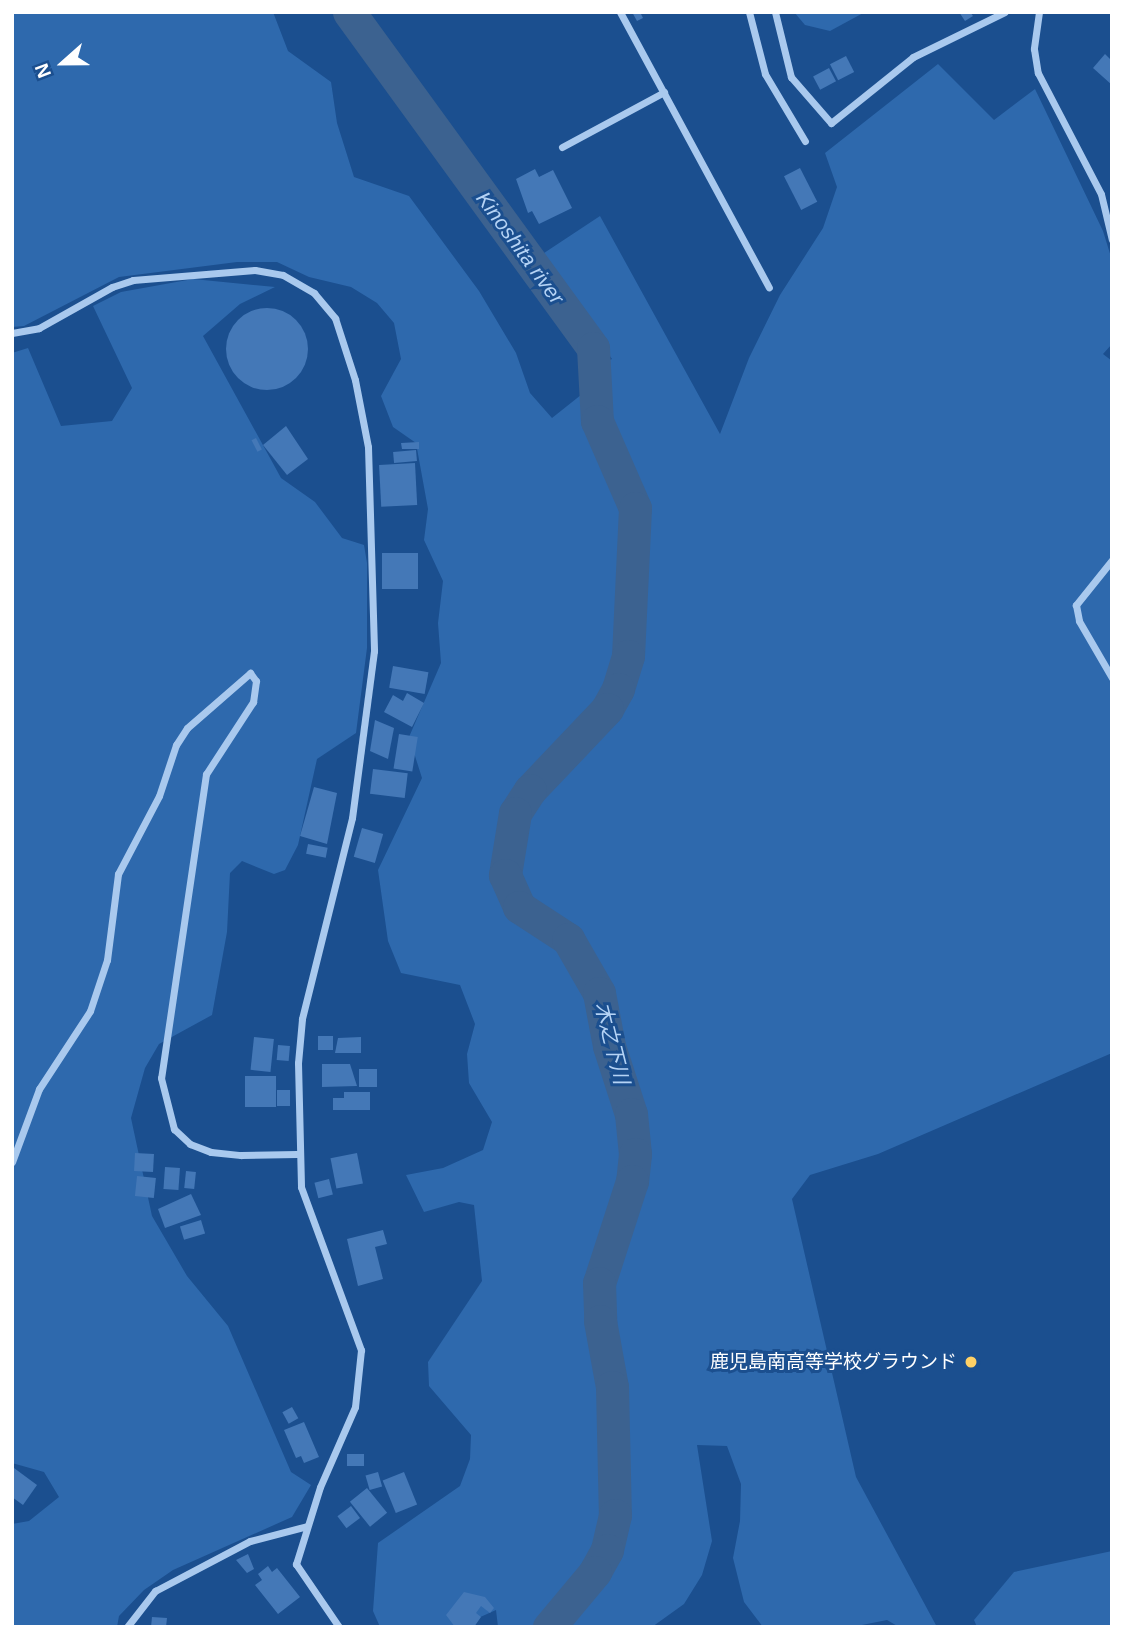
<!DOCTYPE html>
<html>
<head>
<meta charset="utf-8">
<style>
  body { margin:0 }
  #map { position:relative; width:1124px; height:1639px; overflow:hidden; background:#1b4f8f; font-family:Helvetica,"Noto Sans JP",sans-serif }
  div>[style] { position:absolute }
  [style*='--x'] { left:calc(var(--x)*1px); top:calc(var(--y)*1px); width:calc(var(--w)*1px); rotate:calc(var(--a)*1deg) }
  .green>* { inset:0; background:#2e69ad }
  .river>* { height:33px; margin:-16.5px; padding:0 16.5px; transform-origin:16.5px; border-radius:16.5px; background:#3c6290 }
  .building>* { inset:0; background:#4478b7; transform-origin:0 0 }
  .round { border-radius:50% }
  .street>* { height:7px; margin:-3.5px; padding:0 3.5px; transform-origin:3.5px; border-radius:3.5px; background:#a9c9ee }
  .dots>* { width:19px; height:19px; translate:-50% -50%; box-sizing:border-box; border:4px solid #1b4f8f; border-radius:50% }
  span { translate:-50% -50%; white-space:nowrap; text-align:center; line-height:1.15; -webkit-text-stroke:6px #1b4f8f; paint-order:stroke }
  .poi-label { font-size:19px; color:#fff }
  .right { translate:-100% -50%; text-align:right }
  .water-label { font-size:21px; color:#b5d3f5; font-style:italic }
  .frame { position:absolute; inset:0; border:14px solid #fff; pointer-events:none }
  .north { position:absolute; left:28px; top:28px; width:70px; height:70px; -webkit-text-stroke:5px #1b4f8f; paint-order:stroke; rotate:249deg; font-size:19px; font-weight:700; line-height:28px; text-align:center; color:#fff }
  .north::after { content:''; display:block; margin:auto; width:24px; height:32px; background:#fff; clip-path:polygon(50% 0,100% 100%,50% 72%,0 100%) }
</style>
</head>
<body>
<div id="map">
  <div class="green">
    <div style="clip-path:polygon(12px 12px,273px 12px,288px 51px,331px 82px,337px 123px,354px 177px,409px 196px,479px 291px,516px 353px,530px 393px,552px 418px,596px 383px,593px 367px,612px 359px,538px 257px,600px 216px,720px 434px,749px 358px,780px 295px,823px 228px,837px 187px,825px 153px,938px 64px,994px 120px,1035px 89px,1103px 231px,1112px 260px,1112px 344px,1103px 354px,1112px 361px,1112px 1053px,878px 1154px,810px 1175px,792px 1199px,856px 1477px,937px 1627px,899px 1627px,887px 1620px,852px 1627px,763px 1627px,744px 1602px,733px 1558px,740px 1521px,741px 1484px,727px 1446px,697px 1445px,712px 1541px,702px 1575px,684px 1604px,652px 1627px,498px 1627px,496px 1610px,458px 1627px,380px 1627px,373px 1611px,378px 1543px,460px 1486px,470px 1459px,471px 1435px,429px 1386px,428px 1362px,482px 1281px,474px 1205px,459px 1202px,424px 1212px,406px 1175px,443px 1168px,483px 1150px,492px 1122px,469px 1083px,467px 1054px,475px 1024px,460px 985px,401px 973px,388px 941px,378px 870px,422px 778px,409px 737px,441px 663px,438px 623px,443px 581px,424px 540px,428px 509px,416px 443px,393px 427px,381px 396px,401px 359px,394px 323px,377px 303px,351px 287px,309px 277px,277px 262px,237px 262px,119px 277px,24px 326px,12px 327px)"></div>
    <div style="clip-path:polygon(794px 12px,865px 12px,830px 31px,805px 25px)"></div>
    <div style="clip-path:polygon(193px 279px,275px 287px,240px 304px,203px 336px,281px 478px,315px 502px,342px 538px,364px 545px,367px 563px,367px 648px,356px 733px,317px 759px,298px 845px,285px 870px,274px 874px,242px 861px,230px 873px,227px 932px,212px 1015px,159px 1044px,145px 1068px,131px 1118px,152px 1216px,187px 1276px,228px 1326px,291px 1472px,311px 1485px,292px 1517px,173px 1570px,144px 1590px,119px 1616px,117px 1627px,12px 1627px,12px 1524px,29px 1521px,59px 1497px,44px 1472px,12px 1463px,12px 353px,28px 348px,61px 426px,112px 421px,132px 388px,93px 306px,121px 292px)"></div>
    <div style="clip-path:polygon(1112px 1551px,1112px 1627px,977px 1627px,974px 1620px,1014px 1572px)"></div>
  </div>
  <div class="river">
    <div style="--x:349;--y:12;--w:415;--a:54"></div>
    <div style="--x:593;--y:348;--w:73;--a:86.9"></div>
    <div style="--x:597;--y:421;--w:95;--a:66.4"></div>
    <div style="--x:635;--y:508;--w:148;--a:92.7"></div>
    <div style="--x:628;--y:656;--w:34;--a:107"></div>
    <div style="--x:618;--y:689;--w:23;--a:119"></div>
    <div style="--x:607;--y:709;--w:112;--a:133.5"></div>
    <div style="--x:530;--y:790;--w:27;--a:123"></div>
    <div style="--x:515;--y:813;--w:63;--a:99.2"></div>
    <div style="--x:505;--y:875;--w:35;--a:66"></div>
    <div style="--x:519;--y:907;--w:59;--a:33.1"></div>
    <div style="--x:568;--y:939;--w:62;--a:60.1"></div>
    <div style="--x:599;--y:993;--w:54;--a:79.3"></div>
    <div style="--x:609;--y:1046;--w:71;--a:72.1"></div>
    <div style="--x:631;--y:1114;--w:40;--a:84.3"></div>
    <div style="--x:635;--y:1154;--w:27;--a:96"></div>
    <div style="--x:632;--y:1181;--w:107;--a:107.9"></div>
    <div style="--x:599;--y:1283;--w:38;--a:88"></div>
    <div style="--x:600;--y:1321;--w:67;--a:79.7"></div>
    <div style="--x:612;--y:1387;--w:128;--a:88.7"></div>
    <div style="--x:615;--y:1515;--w:36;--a:103"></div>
    <div style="--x:607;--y:1550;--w:25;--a:119"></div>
    <div style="--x:595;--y:1572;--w:72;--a:129.9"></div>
  </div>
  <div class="building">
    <div style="clip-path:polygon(632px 12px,640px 12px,643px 18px,637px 21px)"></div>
    <div style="clip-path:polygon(959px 12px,970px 12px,973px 16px,965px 21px)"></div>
    <div style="clip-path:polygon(1105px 54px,1112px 61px,1112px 85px,1093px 68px)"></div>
    <div style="left:846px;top:56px;width:18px;height:18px;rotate:63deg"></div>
    <div style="left:829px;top:68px;width:15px;height:18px;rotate:62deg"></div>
    <div style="left:800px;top:168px;width:38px;height:18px;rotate:63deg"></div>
    <div style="clip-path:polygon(535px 169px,539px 177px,553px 170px,572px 208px,539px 224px,532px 211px,528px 213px,516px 179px)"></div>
    <div class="round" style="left:226px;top:308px;width:82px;height:82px"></div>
    <div style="clip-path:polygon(286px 426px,308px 459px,287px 475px,263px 445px)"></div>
    <div style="left:256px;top:438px;width:13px;height:5px;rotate:63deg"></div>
    <div style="clip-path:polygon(419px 442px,419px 449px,402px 449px,401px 443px)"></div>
    <div style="left:416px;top:450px;width:11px;height:23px;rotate:85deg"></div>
    <div style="left:415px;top:463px;width:42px;height:36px;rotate:87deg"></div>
    <div style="left:382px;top:553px;width:36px;height:36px"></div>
    <div style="left:393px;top:666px;width:36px;height:22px;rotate:10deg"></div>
    <div style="clip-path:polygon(407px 693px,424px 703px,412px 727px,384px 712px,393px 695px,403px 701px)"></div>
    <div style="clip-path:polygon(375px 720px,394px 728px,388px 759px,370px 751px)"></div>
    <div style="left:399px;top:734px;width:19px;height:35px;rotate:9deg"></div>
    <div style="left:373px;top:769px;width:35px;height:25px;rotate:7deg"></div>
    <div style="clip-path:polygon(314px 787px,337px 793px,327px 844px,300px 836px)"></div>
    <div style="left:362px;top:828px;width:22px;height:30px;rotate:16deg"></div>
    <div style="left:308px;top:844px;width:20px;height:10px;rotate:11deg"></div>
    <div style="left:318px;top:1036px;width:15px;height:14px"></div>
    <div style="left:254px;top:1037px;width:20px;height:33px;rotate:6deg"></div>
    <div style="clip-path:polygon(361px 1037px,361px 1053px,335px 1053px,338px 1038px)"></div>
    <div style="left:278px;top:1045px;width:12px;height:15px;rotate:5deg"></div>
    <div style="clip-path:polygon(322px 1064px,350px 1064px,357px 1086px,322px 1087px)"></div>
    <div style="left:359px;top:1069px;width:18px;height:18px"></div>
    <div style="left:245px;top:1076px;width:31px;height:31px"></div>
    <div style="left:277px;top:1090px;width:13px;height:16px"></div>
    <div style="clip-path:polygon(344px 1092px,370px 1092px,370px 1110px,333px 1110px,333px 1098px,344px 1098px)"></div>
    <div style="left:135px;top:1153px;width:19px;height:18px;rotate:3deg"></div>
    <div style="left:357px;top:1153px;width:31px;height:27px;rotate:79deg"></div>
    <div style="left:165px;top:1167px;width:15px;height:22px;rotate:4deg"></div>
    <div style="left:186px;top:1171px;width:10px;height:17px;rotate:6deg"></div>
    <div style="left:137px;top:1176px;width:19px;height:20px;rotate:6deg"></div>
    <div style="left:329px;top:1179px;width:16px;height:15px;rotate:76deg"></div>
    <div style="clip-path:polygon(191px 1194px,201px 1215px,165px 1228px,158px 1209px)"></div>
    <div style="left:201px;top:1220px;width:14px;height:22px;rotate:73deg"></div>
    <div style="clip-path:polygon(383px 1230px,387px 1244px,375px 1247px,383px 1279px,358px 1286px,347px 1239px)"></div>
    <div style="left:292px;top:1407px;width:13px;height:11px;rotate:61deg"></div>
    <div style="clip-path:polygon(304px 1422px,319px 1457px,304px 1463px,301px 1456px,296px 1458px,284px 1430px)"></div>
    <div style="left:347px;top:1454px;width:17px;height:12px"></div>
    <div style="clip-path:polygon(14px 1468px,37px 1485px,23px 1505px,12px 1497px)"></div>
    <div style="left:378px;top:1472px;width:15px;height:13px;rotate:74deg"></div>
    <div style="left:404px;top:1472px;width:35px;height:23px;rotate:68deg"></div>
    <div style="left:367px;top:1488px;width:32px;height:22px;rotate:51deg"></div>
    <div style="left:351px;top:1506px;width:15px;height:17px;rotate:53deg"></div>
    <div style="clip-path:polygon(248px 1554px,254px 1569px,247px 1573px,236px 1560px)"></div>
    <div style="clip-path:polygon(268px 1566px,272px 1572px,277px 1568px,300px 1597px,278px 1614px,255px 1585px,262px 1580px,258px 1574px)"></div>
    <div style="clip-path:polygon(464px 1592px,485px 1597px,494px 1608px,490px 1613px,481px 1606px,476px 1613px,481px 1617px,474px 1627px,455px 1627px,446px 1615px)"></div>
    <div style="clip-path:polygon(152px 1617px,167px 1618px,166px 1627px,151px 1627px)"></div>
  </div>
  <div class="street">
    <div style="--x:620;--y:12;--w:313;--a:61.6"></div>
    <div style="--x:749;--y:12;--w:64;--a:75.5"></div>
    <div style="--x:765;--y:74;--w:78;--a:59.2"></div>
    <div style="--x:775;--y:12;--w:67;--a:76.2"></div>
    <div style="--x:791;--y:77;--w:61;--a:49"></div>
    <div style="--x:831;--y:123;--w:105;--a:-38.8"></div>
    <div style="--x:913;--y:57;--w:102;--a:-26.1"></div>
    <div style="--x:1039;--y:12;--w:37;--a:98"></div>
    <div style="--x:1034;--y:49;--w:24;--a:81"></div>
    <div style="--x:1038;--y:73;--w:136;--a:62.5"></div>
    <div style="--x:1101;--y:194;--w:47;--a:76.6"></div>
    <div style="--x:562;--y:147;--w:116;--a:-28.3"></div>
    <div style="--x:12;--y:333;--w:27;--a:-10"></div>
    <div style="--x:39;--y:328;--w:84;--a:-29.3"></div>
    <div style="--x:112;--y:287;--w:22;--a:-18"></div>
    <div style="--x:133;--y:280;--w:122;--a:-4.7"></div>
    <div style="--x:255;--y:270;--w:28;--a:10"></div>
    <div style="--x:283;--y:275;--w:36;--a:30"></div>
    <div style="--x:314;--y:293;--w:33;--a:50"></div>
    <div style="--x:335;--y:318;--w:65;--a:72.1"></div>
    <div style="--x:355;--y:380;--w:68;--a:79"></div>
    <div style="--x:368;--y:447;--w:204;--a:88.3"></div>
    <div style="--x:374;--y:651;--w:168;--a:97.5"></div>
    <div style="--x:352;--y:818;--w:207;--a:104"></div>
    <div style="--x:302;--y:1019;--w:44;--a:95.2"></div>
    <div style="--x:298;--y:1063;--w:124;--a:88.6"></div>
    <div style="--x:301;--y:1187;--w:174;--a:69.8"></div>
    <div style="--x:361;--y:1350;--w:57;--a:96"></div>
    <div style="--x:355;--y:1407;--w:87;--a:113.6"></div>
    <div style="--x:320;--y:1487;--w:81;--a:107.3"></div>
    <div style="--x:296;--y:1564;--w:76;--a:55.7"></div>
    <div style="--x:1112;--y:560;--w:58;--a:128.7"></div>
    <div style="--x:1076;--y:605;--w:16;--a:79"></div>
    <div style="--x:1079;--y:621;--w:66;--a:59.9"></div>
    <div style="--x:12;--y:1162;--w:78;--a:-69.7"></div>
    <div style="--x:39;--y:1089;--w:93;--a:-56.8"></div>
    <div style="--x:90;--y:1011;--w:54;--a:-71.6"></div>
    <div style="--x:107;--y:960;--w:87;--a:-82.7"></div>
    <div style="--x:118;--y:874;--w:88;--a:-62.3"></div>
    <div style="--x:159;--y:796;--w:54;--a:-71.6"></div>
    <div style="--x:176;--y:745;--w:20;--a:-57"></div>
    <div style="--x:187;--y:728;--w:84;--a:-41.1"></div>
    <div style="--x:250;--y:673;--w:10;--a:53"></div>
    <div style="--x:256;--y:681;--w:21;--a:98"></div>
    <div style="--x:253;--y:702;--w:86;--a:123.1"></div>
    <div style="--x:206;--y:774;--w:307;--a:98.4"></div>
    <div style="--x:161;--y:1078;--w:53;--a:75.7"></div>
    <div style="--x:174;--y:1129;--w:22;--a:43"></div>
    <div style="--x:190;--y:1144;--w:22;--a:21"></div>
    <div style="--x:211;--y:1152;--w:30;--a:6"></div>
    <div style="--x:241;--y:1155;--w:56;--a:-1"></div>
    <div style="--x:127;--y:1627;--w:46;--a:-52.1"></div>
    <div style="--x:155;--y:1591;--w:107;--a:-27.8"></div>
    <div style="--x:250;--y:1541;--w:59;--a:-14.7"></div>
  </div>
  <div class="dots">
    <div style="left:971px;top:1362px;background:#ffd166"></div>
  </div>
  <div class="poi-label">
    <span class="right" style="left:957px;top:1362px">鹿児島南高等学校グラウンド</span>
  </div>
  <div class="water-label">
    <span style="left:520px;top:248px;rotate:54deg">Kinoshita river</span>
    <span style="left:612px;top:1043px;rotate:76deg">木之下川</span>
  </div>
  <div class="frame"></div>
  <div class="north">N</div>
</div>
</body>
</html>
